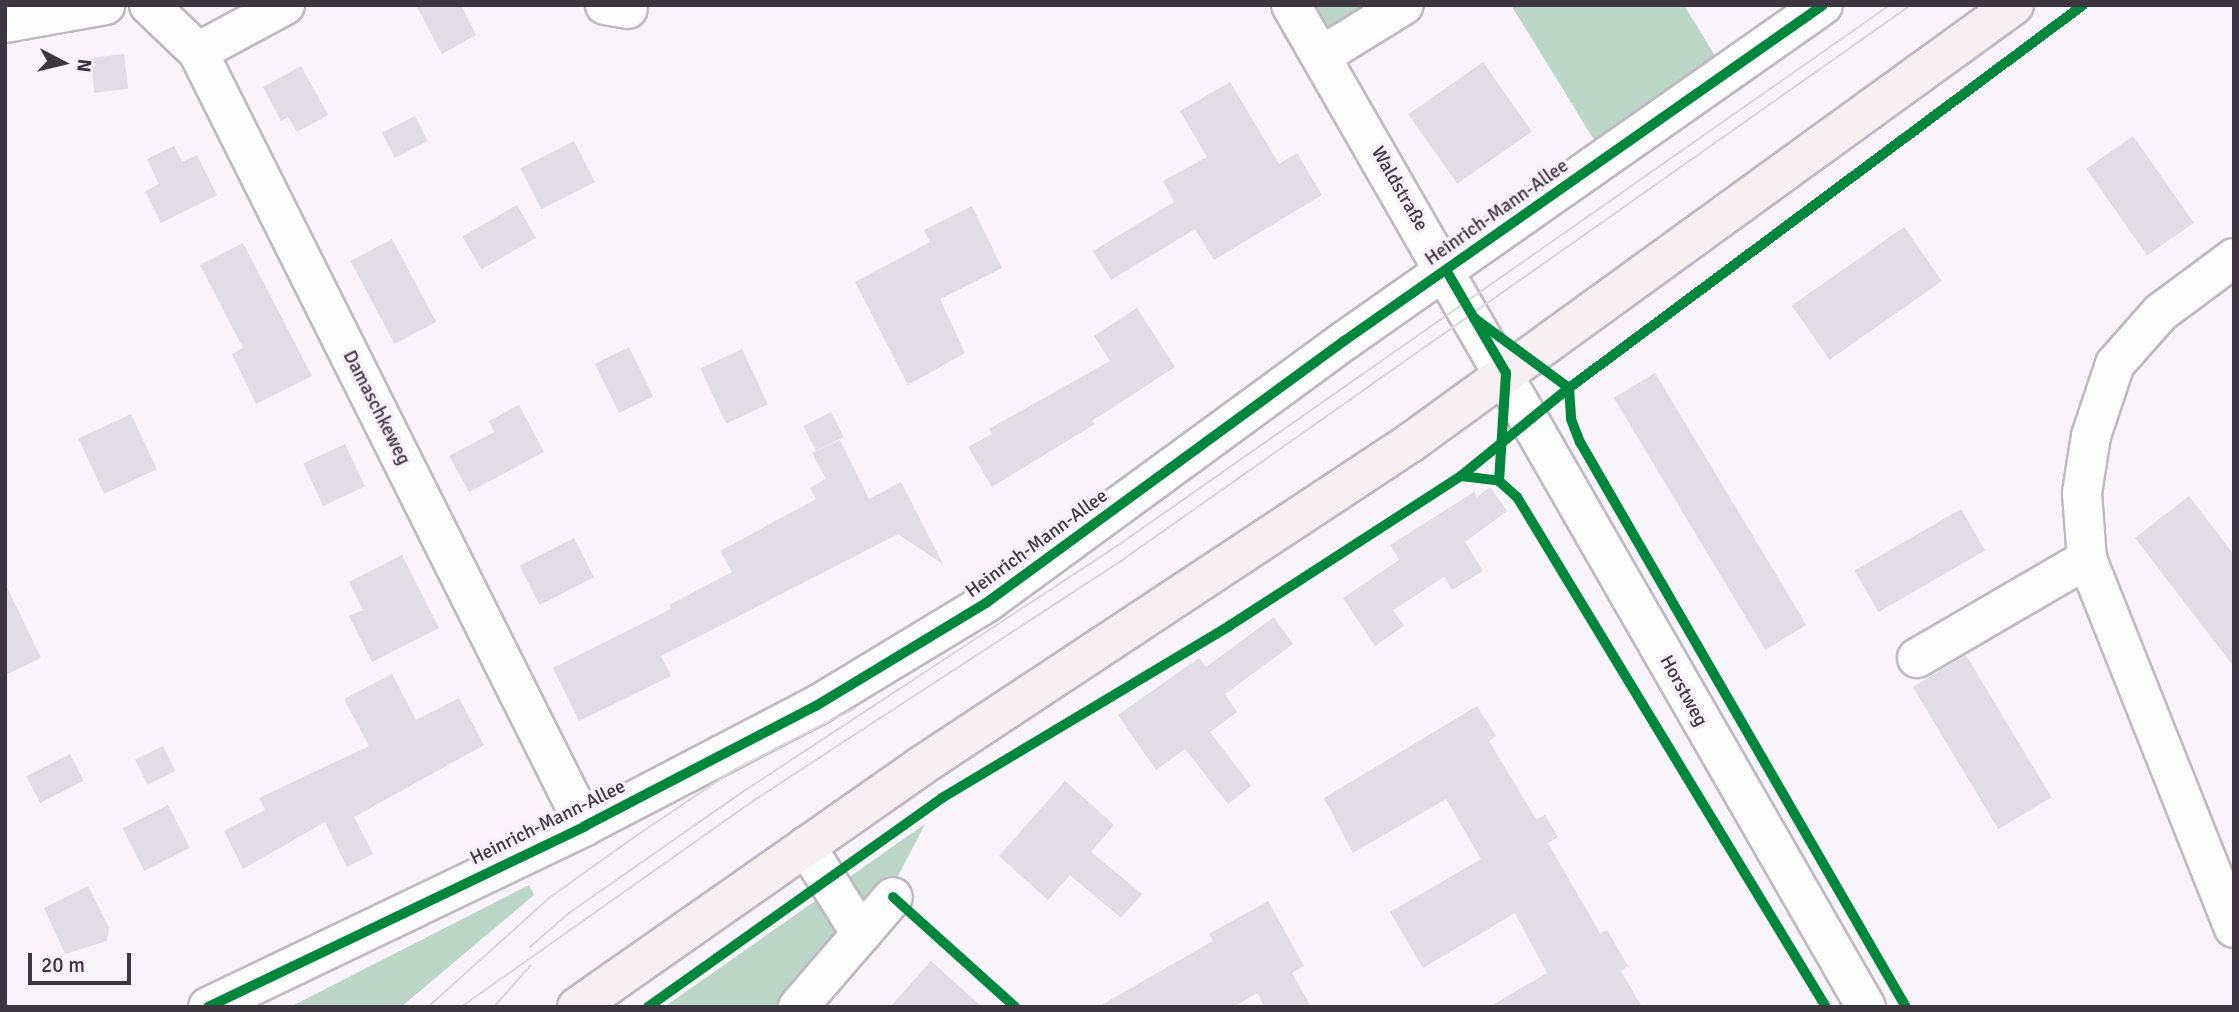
<!DOCTYPE html>
<html>
<head>
<meta charset="utf-8">
<style>
  body { margin:0 }
  #map { position:relative; width:2239px; height:1012px; overflow:hidden; background:#f9f3fa; font-family:Signika,sans-serif }
  div>[style] { position:absolute }
  [style*='--x'] { left:calc(var(--x)*1px); top:calc(var(--y)*1px); width:calc(var(--w)*1px); rotate:calc(var(--a)*1deg) }
  .forest>* { inset:0; background:#bbd5c6 }
  .building>* { inset:0; background:#e0dde5; transform-origin:0 0 }
  .roads { filter:drop-shadow(2px 0 #beb9c0) drop-shadow(-2px 0 #beb9c0) drop-shadow(0 2px #beb9c0) drop-shadow(0 -2px #beb9c0) }
  .minor>* { height:38px; margin:-19px; padding:0 19px; transform-origin:19px; border-radius:19px; background:#fefdfe }
  .major>* { height:38px; margin:-19px; padding:0 19px; transform-origin:19px; border-radius:19px; background:#f6f0f3 }
  .tram>* { height:2px; margin:-1px; padding:0 1px; transform-origin:1px; border-radius:1px; background:#d8d6d9 }
  .cycleway>* { height:10px; margin:-5px; padding:0 5px; transform-origin:5px; border-radius:5px; background:#00873e }
  span { translate:-50% -50%; white-space:nowrap; text-align:center; line-height:1.15; -webkit-text-stroke:7px #faf0fd; paint-order:stroke }
  .street-label { font-size:19px; color:#3c363e }
  .frame { position:absolute; inset:0; border:7px solid #3c363e; pointer-events:none }
  .north { position:absolute; left:28px; top:28px; width:70px; height:70px; -webkit-text-stroke:5px #faf0fd; paint-order:stroke; rotate:97deg; font-size:19px; font-weight:700; line-height:28px; text-align:center; color:#3c363e }
  .north::after { content:''; display:block; margin:auto; width:24px; height:32px; background:#3c363e; clip-path:polygon(50% 0,100% 100%,50% 72%,0 100%) }
  .scale { position:absolute; left:28px; top:953px; width:103px; height:32px; box-sizing:border-box; border:4px solid #3c363e; border-top:0; padding-left:9px; font-size:21px; line-height:24px; white-space:nowrap; color:#3c363e; -webkit-text-stroke:5px #faf0fd; paint-order:stroke }
</style>
</head>
<body>
<div id="map">
  <div class="forest">
    <div style="clip-path:polygon(1302px 5px,1361px 5px,1365px 11px,1320px 35px)"></div>
    <div style="clip-path:polygon(1511px 5px,1684px 5px,1717px 59px,1596px 143px)"></div>
    <div style="clip-path:polygon(925px 824px,888px 895px,786px 1007px,664px 1007px)"></div>
    <div style="clip-path:polygon(529px 885px,534px 895px,401px 1007px,290px 1007px)"></div>
  </div>
  <div class="building">
    <div style="clip-path:polygon(416px 5px,461px 5px,476px 35px,442px 54px)"></div>
    <div style="left:124px;top:54px;width:35px;height:34px;rotate:83deg"></div>
    <div style="left:1483px;top:62px;width:85px;height:91px;rotate:55deg"></div>
    <div style="clip-path:polygon(301px 66px,328px 115px,297px 132px,288px 117px,281px 121px,263px 87px)"></div>
    <div style="clip-path:polygon(1230px 82px,1279px 164px,1297px 153px,1322px 195px,1214px 260px,1195px 229px,1111px 280px,1093px 251px,1174px 202px,1163px 181px,1207px 157px,1180px 111px)"></div>
    <div style="left:415px;top:116px;width:28px;height:37px;rotate:63deg"></div>
    <div style="left:2133px;top:136px;width:106px;height:57px;rotate:55deg"></div>
    <div style="left:574px;top:141px;width:46px;height:60px;rotate:63deg"></div>
    <div style="clip-path:polygon(174px 146px,182px 162px,197px 155px,217px 195px,161px 223px,145px 191px,159px 184px,147px 159px)"></div>
    <div style="left:517px;top:205px;width:38px;height:63px;rotate:60deg"></div>
    <div style="clip-path:polygon(972px 206px,1002px 268px,940px 299px,965px 353px,908px 385px,855px 282px,930px 242px,924px 230px)"></div>
    <div style="left:1904px;top:227px;width:66px;height:137px;rotate:55deg"></div>
    <div style="left:392px;top:239px;width:94px;height:47px;rotate:62deg"></div>
    <div style="clip-path:polygon(243px 243px,312px 376px,256px 404px,232px 354px,243px 348px,200px 265px)"></div>
    <div style="clip-path:polygon(1137px 308px,1175px 367px,1092px 421px,1095px 424px,992px 487px,968px 447px,992px 434px,989px 429px,1110px 361px,1094px 336px)"></div>
    <div style="left:629px;top:347px;width:55px;height:38px;rotate:64deg"></div>
    <div style="left:742px;top:349px;width:61px;height:46px;rotate:65deg"></div>
    <div style="left:1655px;top:373px;width:294px;height:48px;rotate:59deg"></div>
    <div style="clip-path:polygon(519px 405px,544px 452px,469px 492px,449px 456px,494px 432px,489px 421px)"></div>
    <div style="left:831px;top:412px;width:28px;height:31px;rotate:63deg"></div>
    <div style="left:131px;top:414px;width:61px;height:58px;rotate:65deg"></div>
    <div style="clip-path:polygon(840px 440px,869px 499px,901px 482px,943px 564px,898px 534px,661px 656px,671px 676px,579px 721px,553px 668px,671px 609px,669px 605px,732px 572px,720px 551px,816px 499px,810px 488px,826px 479px,812px 453px)"></div>
    <div style="left:345px;top:444px;width:47px;height:46px;rotate:65deg"></div>
    <div style="clip-path:polygon(1490px 487px,1507px 511px,1465px 542px,1483px 571px,1452px 590px,1444px 577px,1393px 610px,1404px 626px,1375px 646px,1343px 598px,1399px 560px,1390px 545px,1474px 492px,1477px 497px)"></div>
    <div style="clip-path:polygon(2189px 496px,2234px 555px,2234px 667px,2135px 538px)"></div>
    <div style="left:1961px;top:509px;width:48px;height:123px;rotate:60deg"></div>
    <div style="left:574px;top:538px;width:44px;height:61px;rotate:63deg"></div>
    <div style="clip-path:polygon(402px 555px,439px 628px,372px 662px,349px 616px,363px 610px,349px 582px)"></div>
    <div style="clip-path:polygon(5px 583px,41px 658px,5px 675px)"></div>
    <div style="clip-path:polygon(1274px 617px,1293px 644px,1225px 694px,1237px 712px,1210px 732px,1251px 786px,1228px 804px,1185px 749px,1156px 770px,1118px 715px,1199px 658px,1206px 667px)"></div>
    <div style="left:1966px;top:655px;width:166px;height:62px;rotate:59deg"></div>
    <div style="clip-path:polygon(392px 674px,416px 720px,459px 698px,484px 745px,354px 817px,373px 854px,347px 867px,325px 822px,243px 869px,224px 831px,265px 810px,259px 798px,369px 746px,344px 699px)"></div>
    <div style="clip-path:polygon(1477px 706px,1496px 736px,1489px 741px,1536px 819px,1545px 815px,1558px 837px,1548px 843px,1600px 933px,1607px 930px,1628px 966px,1621px 971px,1642px 1007px,1489px 1007px,1547px 973px,1515px 913px,1423px 968px,1390px 912px,1481px 859px,1446px 799px,1353px 853px,1324px 798px)"></div>
    <div style="left:163px;top:746px;width:28px;height:31px;rotate:64deg"></div>
    <div style="left:70px;top:754px;width:30px;height:49px;rotate:63deg"></div>
    <div style="clip-path:polygon(1065px 781px,1114px 825px,1091px 852px,1142px 894px,1121px 918px,1070px 875px,1048px 900px,999px 856px)"></div>
    <div style="left:168px;top:805px;width:48px;height:51px;rotate:63deg"></div>
    <div style="clip-path:polygon(88px 886px,109px 928px,107px 941px,65px 954px,44px 908px)"></div>
    <div style="clip-path:polygon(1268px 901px,1304px 966px,1292px 973px,1311px 1007px,1265px 1007px,1257px 993px,1233px 1007px,1098px 1007px,1213px 941px,1209px 934px)"></div>
    <div style="clip-path:polygon(931px 961px,982px 1007px,890px 1007px)"></div>
  </div>
  <div class="roads">
    <div class="minor">
      <div style="--x:149;--y:5;--w:68;--a:43.8"></div>
      <div style="--x:198;--y:52;--w:865;--a:63.43"></div>
      <div style="--x:605;--y:5;--w:23;--a:10"></div>
      <div style="--x:1291;--y:5;--w:1155;--a:60.15"></div>
      <div style="--x:5;--y:23;--w:102;--a:-10.2"></div>
      <div style="--x:198;--y:52;--w:99;--a:-28.4"></div>
      <div style="--x:1321;--y:56;--w:97;--a:-31.6"></div>
      <div style="--x:2234;--y:258;--w:92;--a:143.4"></div>
      <div style="--x:2160;--y:313;--w:68;--a:131.4"></div>
      <div style="--x:2115;--y:364;--w:76;--a:108.4"></div>
      <div style="--x:2091;--y:436;--w:58;--a:99"></div>
      <div style="--x:2082;--y:493;--w:66;--a:85.7"></div>
      <div style="--x:2087;--y:559;--w:397;--a:68.3"></div>
      <div style="--x:1917;--y:658;--w:197;--a:-30.2"></div>
      <div style="--x:806;--y:846;--w:104;--a:58"></div>
      <div style="--x:208;--y:1007;--w:418;--a:-25.6"></div>
      <div style="--x:585;--y:826;--w:260;--a:-27.5"></div>
      <div style="--x:816;--y:706;--w:199;--a:-31.2"></div>
      <div style="--x:986;--y:603;--w:444;--a:-36.2"></div>
      <div style="--x:1344;--y:341;--w:585;--a:-35.05"></div>
      <div style="--x:798;--y:1007;--w:145;--a:-49.2"></div>
    </div>
    <div class="major">
      <div style="--x:577;--y:1007;--w:420;--a:-35"></div>
      <div style="--x:921;--y:766;--w:586;--a:-33.45"></div>
      <div style="--x:1410;--y:443;--w:746;--a:-35.95"></div>
    </div>
  </div>
  <div class="tram">
    <div style="--x:530;--y:947;--w:52;--a:-41.1"></div>
    <div style="--x:569;--y:913;--w:217;--a:-34.9"></div>
    <div style="--x:747;--y:789;--w:443;--a:-33.3"></div>
    <div style="--x:1117;--y:546;--w:944;--a:-34.99"></div>
    <div style="--x:428;--y:1007;--w:163;--a:-42"></div>
    <div style="--x:549;--y:898;--w:103;--a:-35.5"></div>
    <div style="--x:633;--y:838;--w:122;--a:-34"></div>
    <div style="--x:734;--y:770;--w:136;--a:-27.1"></div>
    <div style="--x:461;--y:1007;--w:361;--a:-35.2"></div>
    <div style="--x:756;--y:799;--w:441;--a:-33.1"></div>
    <div style="--x:1125;--y:558;--w:961;--a:-35.13"></div>
    <div style="--x:494;--y:1007;--w:55;--a:-48.7"></div>
  </div>
  <div class="cycleway">
    <div style="--x:1446;--y:270;--w:119;--a:59.8"></div>
    <div style="--x:1506;--y:373;--w:108;--a:93.7"></div>
    <div style="--x:1474;--y:318;--w:118;--a:36.4"></div>
    <div style="--x:1569;--y:388;--w:31;--a:86"></div>
    <div style="--x:1571;--y:419;--w:25;--a:69"></div>
    <div style="--x:1580;--y:442;--w:652;--a:60.02"></div>
    <div style="--x:1461;--y:476;--w:38;--a:7"></div>
    <div style="--x:1499;--y:481;--w:24;--a:42"></div>
    <div style="--x:1517;--y:497;--w:596;--a:58.79"></div>
    <div style="--x:893;--y:897;--w:164;--a:42"></div>
    <div style="--x:208;--y:1007;--w:418;--a:-25.6"></div>
    <div style="--x:585;--y:826;--w:260;--a:-27.5"></div>
    <div style="--x:816;--y:706;--w:199;--a:-31.2"></div>
    <div style="--x:986;--y:603;--w:444;--a:-36.2"></div>
    <div style="--x:1344;--y:341;--w:585;--a:-35.05"></div>
    <div style="--x:648;--y:1007;--w:361;--a:-35.4"></div>
    <div style="--x:942;--y:798;--w:335;--a:-30.9"></div>
    <div style="--x:1229;--y:626;--w:276;--a:-32.9"></div>
    <div style="--x:1461;--y:476;--w:139;--a:-39.2"></div>
    <div style="--x:1569;--y:388;--w:641;--a:-36.69"></div>
  </div>
  <div class="street-label">
    <span style="left:1399px;top:189px;rotate:60deg">Waldstraße</span>
    <span style="left:1497px;top:213px;rotate:-35deg">Heinrich-Mann-Allee</span>
    <span style="left:376px;top:408px;rotate:63deg">Damaschkeweg</span>
    <span style="left:1037px;top:544px;rotate:-36deg">Heinrich-Mann-Allee</span>
    <span style="left:1683px;top:691px;rotate:61deg">Horstweg</span>
    <span style="left:548px;top:823px;rotate:-26deg">Heinrich-Mann-Allee</span>
  </div>
  <div class="frame"></div>
  <div class="north">N</div>
  <div class="scale">20 m</div>
</div>
</body>
</html>
